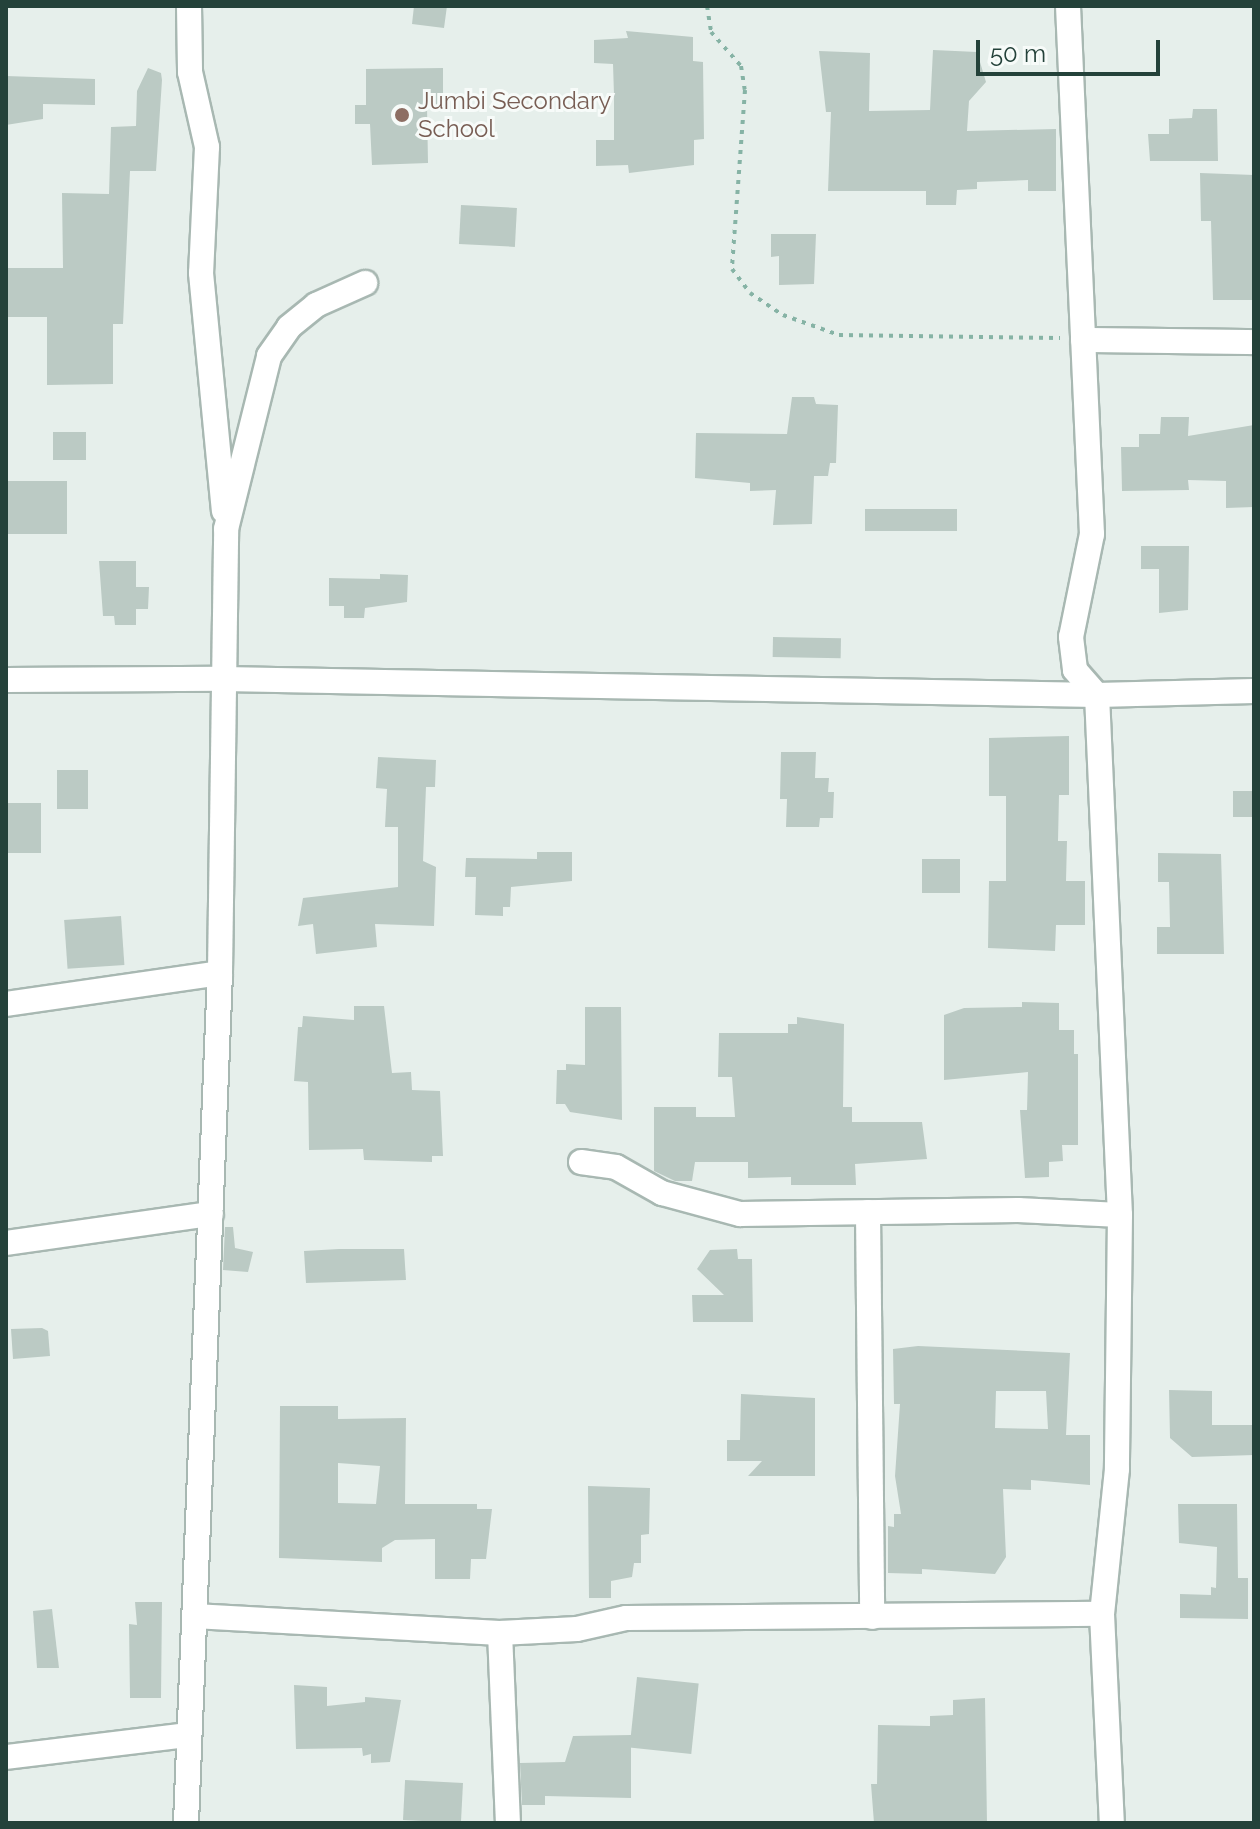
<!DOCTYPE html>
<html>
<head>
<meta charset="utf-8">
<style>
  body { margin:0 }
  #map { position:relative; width:1260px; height:1829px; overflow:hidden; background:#e6efeb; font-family:Raleway,sans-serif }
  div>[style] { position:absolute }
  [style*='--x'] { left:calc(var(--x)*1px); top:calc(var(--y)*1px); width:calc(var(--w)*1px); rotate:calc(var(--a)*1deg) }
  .building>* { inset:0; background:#bbcac4; transform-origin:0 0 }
  .path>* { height:4px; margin-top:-2px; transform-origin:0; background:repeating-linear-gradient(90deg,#86b3a5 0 4px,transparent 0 10px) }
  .roads { filter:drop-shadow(2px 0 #a8b8b2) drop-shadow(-2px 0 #a8b8b2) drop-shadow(0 2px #a8b8b2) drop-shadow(0 -2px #a8b8b2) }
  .street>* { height:24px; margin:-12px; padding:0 12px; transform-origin:12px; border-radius:12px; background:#fff }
  .dots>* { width:22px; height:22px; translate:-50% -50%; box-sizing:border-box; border:4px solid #f7fbf9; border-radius:50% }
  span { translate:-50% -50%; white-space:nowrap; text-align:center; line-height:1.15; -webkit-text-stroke:6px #f7fbf9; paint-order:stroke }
  .education-label { font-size:24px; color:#785e54 }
  .left { translate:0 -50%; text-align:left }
  .frame { position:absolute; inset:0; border:8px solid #24423a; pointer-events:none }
  .scale { position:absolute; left:976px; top:40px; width:184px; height:36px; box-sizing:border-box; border:4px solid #24423a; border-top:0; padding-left:10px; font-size:24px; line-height:28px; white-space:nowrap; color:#24423a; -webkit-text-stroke:6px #f7fbf9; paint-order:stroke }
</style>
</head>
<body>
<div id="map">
  <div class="building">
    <div style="clip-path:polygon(414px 6px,447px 6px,444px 28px,412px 24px)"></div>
    <div style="clip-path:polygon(626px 31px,693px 37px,693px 61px,703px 62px,704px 139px,694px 140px,694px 165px,629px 173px,628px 165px,596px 166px,596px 140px,614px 140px,614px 95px,613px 64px,594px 63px,594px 40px,628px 38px)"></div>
    <div style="clip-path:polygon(933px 50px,977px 52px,986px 82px,969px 101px,967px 131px,1056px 129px,1056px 191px,1028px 191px,1028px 180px,977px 182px,977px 189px,957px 190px,956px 205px,926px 205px,926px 191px,828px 191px,831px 112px,826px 112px,819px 51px,870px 53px,869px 111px,930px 110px)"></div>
    <div style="clip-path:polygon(148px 68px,161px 73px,162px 80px,156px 171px,130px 171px,123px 324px,113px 324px,113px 384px,47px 385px,47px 317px,6px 317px,6px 268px,63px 268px,62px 193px,109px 194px,111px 127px,136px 126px,137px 91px)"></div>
    <div style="clip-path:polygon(443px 68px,443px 106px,427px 106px,428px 163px,372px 165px,370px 124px,355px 124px,355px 105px,366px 105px,366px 69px)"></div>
    <div style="clip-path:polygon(6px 76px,95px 79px,95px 105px,43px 104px,43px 119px,6px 125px)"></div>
    <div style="clip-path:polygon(1193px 109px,1217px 109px,1218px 161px,1150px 161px,1148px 134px,1169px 134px,1169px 119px,1192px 118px)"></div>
    <div style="clip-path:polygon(1200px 173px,1254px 175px,1252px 300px,1213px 300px,1211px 221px,1201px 221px)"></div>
    <div style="left:461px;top:205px;width:56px;height:39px;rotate:3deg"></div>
    <div style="clip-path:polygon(771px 234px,816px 234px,814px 284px,779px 285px,779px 256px,771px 257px)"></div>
    <div style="clip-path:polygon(792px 397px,814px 397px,816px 404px,838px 405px,836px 463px,830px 463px,828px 476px,814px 476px,812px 524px,773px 525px,776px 490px,750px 491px,750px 483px,695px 478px,696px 433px,787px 434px)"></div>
    <div style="clip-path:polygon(1161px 417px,1189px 417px,1188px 436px,1254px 425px,1254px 507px,1226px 508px,1226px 481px,1188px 480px,1189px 490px,1122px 491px,1121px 447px,1139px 447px,1139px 434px,1160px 434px)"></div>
    <div style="left:53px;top:432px;width:33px;height:28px"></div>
    <div style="left:6px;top:481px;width:61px;height:53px"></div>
    <div style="left:865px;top:509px;width:92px;height:22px"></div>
    <div style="clip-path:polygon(1141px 546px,1189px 546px,1188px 610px,1159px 613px,1159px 569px,1141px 569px)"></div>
    <div style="clip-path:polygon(99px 561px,136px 561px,136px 587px,149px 587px,148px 609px,136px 609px,136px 625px,115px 625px,114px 616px,103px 616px)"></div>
    <div style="clip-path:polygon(380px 574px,408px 575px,407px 602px,365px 608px,364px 618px,344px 618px,344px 606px,329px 606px,329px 578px,380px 579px)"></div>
    <div style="left:773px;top:637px;width:68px;height:20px;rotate:1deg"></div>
    <div style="clip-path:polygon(1069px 736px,1069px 795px,1059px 795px,1058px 841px,1067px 841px,1066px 881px,1085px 881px,1085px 925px,1056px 925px,1055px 951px,988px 948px,989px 881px,1006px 881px,1006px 796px,989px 796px,989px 738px)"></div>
    <div style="clip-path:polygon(781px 752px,816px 752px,815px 778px,829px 778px,828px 792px,834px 792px,833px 818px,820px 818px,819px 827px,786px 827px,787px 799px,780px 799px)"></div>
    <div style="clip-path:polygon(378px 757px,436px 760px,435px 787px,426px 787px,423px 861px,436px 867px,434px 926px,375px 924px,377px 947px,316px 954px,313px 924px,298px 926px,303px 898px,398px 887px,398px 827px,385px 827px,387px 789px,376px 788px)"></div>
    <div style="left:57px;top:770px;width:31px;height:39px"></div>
    <div style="left:1233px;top:791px;width:21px;height:26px"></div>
    <div style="left:6px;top:803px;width:35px;height:50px"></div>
    <div style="clip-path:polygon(537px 852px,572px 852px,572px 881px,511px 887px,510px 907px,503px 907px,503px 916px,475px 915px,476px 877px,465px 877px,466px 858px,537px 859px)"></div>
    <div style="clip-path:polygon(1158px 853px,1221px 854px,1224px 954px,1157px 954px,1157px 927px,1170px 927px,1169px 882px,1158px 882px)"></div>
    <div style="left:922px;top:859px;width:38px;height:34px"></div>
    <div style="left:121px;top:916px;width:49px;height:57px;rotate:86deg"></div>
    <div style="clip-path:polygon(1022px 1002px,1059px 1003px,1059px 1030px,1074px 1030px,1074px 1054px,1078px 1054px,1078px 1145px,1062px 1145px,1063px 1161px,1049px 1162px,1049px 1177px,1025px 1178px,1020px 1110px,1027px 1110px,1028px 1072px,944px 1080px,944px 1015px,964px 1008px,1022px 1007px)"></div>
    <div style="clip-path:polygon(354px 1006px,384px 1006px,392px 1073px,411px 1072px,412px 1090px,440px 1091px,443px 1156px,432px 1156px,432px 1162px,364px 1160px,363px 1149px,309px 1150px,308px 1082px,294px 1081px,298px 1027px,302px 1027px,303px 1016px,354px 1020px)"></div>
    <div style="clip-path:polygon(585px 1007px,621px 1007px,622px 1120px,570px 1112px,565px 1104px,556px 1104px,557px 1070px,566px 1070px,566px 1064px,585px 1065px)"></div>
    <div style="clip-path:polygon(797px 1017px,844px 1024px,843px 1107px,852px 1107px,852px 1122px,922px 1122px,927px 1159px,855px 1164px,856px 1185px,791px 1185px,791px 1177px,748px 1178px,748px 1162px,695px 1162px,692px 1181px,675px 1181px,654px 1171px,654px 1107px,696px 1107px,696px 1117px,735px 1117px,732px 1077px,718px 1077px,719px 1033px,788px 1033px,788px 1024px,797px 1024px)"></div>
    <div style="clip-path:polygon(225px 1227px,233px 1227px,235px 1248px,253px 1252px,248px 1272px,223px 1270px)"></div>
    <div style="clip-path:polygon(339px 1249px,404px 1249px,406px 1280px,306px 1283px,304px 1251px)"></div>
    <div style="clip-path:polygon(737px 1249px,738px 1259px,752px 1259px,753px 1322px,693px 1322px,692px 1295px,724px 1295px,697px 1269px,710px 1250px)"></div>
    <div style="clip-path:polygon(42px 1328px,48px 1331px,50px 1356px,13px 1359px,11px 1329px)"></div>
    <div style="clip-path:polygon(evenodd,918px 1346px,1070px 1353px,1066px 1435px,1090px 1435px,1090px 1485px,1031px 1480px,1031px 1490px,1003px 1489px,1006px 1557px,995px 1574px,922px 1569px,922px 1574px,888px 1573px,888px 1526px,894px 1527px,894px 1514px,901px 1514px,895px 1476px,900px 1404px,894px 1404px,893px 1349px,918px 1346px,996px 1391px,1046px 1391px,1048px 1429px,995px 1428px,996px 1391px)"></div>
    <div style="clip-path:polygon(1169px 1390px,1212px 1391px,1212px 1425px,1254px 1425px,1254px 1455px,1192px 1457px,1170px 1438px)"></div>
    <div style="clip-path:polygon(741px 1394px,815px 1398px,815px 1476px,748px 1476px,762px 1461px,727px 1461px,727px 1440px,740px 1440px)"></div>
    <div style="clip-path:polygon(evenodd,280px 1406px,338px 1406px,338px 1419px,406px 1418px,405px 1504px,477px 1504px,477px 1509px,492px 1509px,486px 1559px,471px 1559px,470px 1579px,435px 1579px,435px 1539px,395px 1540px,382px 1548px,382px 1562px,279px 1558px,280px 1406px,338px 1463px,380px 1466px,376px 1504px,338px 1503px,338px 1463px)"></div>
    <div style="clip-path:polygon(588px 1486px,650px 1488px,649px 1534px,641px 1535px,641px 1563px,634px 1563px,632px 1577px,611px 1581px,611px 1598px,589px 1598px)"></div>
    <div style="clip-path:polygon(1178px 1504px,1237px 1504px,1238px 1578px,1248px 1578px,1248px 1619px,1180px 1618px,1180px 1594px,1211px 1595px,1211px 1587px,1216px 1588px,1217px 1547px,1179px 1543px)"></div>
    <div style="clip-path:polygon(135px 1602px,162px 1602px,161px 1698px,130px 1698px,129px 1624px,137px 1625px)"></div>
    <div style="clip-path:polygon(52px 1609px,59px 1668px,37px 1668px,33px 1611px)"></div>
    <div style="left:637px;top:1677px;width:62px;height:71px;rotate:6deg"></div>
    <div style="clip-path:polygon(294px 1685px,327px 1687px,327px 1706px,365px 1702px,365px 1697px,401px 1700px,390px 1762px,371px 1763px,371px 1754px,363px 1756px,362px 1748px,296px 1749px)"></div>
    <div style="clip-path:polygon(985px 1698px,987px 1823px,874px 1823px,871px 1784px,877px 1784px,878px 1725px,930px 1726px,930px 1716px,953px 1715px,953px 1700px)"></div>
    <div style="clip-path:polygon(631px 1735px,631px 1798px,545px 1796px,545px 1805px,522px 1805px,520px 1763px,565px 1762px,573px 1736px)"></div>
    <div style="left:463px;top:1783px;width:40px;height:58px;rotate:93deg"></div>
  </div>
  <div class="path">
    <div style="--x:707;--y:6;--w:26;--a:81"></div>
    <div style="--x:711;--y:32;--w:45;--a:48.6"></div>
    <div style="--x:741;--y:66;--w:24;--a:81"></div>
    <div style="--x:745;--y:90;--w:179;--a:94.2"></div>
    <div style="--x:732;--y:269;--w:30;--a:53"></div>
    <div style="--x:750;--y:293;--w:40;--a:34"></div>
    <div style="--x:783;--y:315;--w:59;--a:19.7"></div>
    <div style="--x:839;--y:335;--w:221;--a:0.8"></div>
  </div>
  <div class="roads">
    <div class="street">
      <div style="--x:189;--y:6;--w:66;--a:89.1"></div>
      <div style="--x:190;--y:72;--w:77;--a:77.2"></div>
      <div style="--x:207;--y:147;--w:126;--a:92.7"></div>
      <div style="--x:201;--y:273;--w:239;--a:84.5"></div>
      <div style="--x:1068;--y:6;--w:529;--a:87.4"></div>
      <div style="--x:1092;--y:534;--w:105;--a:101.5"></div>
      <div style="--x:1071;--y:637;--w:33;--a:83"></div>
      <div style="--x:1075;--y:670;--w:33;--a:49"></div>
      <div style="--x:1097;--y:695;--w:521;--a:87.47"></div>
      <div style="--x:1120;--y:1215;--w:254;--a:90.7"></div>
      <div style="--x:1117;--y:1469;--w:146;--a:95.9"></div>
      <div style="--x:1102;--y:1614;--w:209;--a:87.3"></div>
      <div style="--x:1083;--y:340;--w:171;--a:0.7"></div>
      <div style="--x:6;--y:680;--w:217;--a:-0.3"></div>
      <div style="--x:223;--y:679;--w:874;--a:1.05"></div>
      <div style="--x:1097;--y:695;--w:157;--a:-1.5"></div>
      <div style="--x:6;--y:1004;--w:216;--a:-8.2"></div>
      <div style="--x:581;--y:1162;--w:35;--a:8"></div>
      <div style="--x:616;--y:1167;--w:53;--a:29.5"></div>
      <div style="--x:662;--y:1193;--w:81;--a:15.1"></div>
      <div style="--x:740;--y:1214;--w:278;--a:-0.8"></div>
      <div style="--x:1018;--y:1210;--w:102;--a:2.8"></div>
      <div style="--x:868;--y:1212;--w:405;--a:89.4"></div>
      <div style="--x:6;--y:1243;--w:207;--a:-8.1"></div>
      <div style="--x:194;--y:1616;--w:306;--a:3.2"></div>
      <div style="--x:500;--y:1633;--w:77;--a:-3"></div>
      <div style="--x:577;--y:1629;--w:50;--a:-12.7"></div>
      <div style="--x:626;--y:1618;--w:476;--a:-0.5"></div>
      <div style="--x:500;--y:1633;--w:190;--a:87.6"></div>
      <div style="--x:6;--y:1757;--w:182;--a:-6.9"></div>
      <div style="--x:186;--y:1823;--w:851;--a:-87.71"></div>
      <div style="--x:220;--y:973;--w:444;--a:-89.2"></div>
      <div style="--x:226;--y:529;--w:178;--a:-76"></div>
      <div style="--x:269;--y:356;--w:35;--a:-55"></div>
      <div style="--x:289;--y:327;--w:35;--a:-39"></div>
      <div style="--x:316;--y:305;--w:54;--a:-24.2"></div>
    </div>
  </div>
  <div class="dots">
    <div style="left:402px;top:115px;background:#8d6e63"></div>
  </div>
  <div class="education-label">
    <span class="left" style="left:418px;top:115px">Jumbi Secondary<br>School</span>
  </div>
  <div class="frame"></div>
  <div class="scale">50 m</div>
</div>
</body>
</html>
